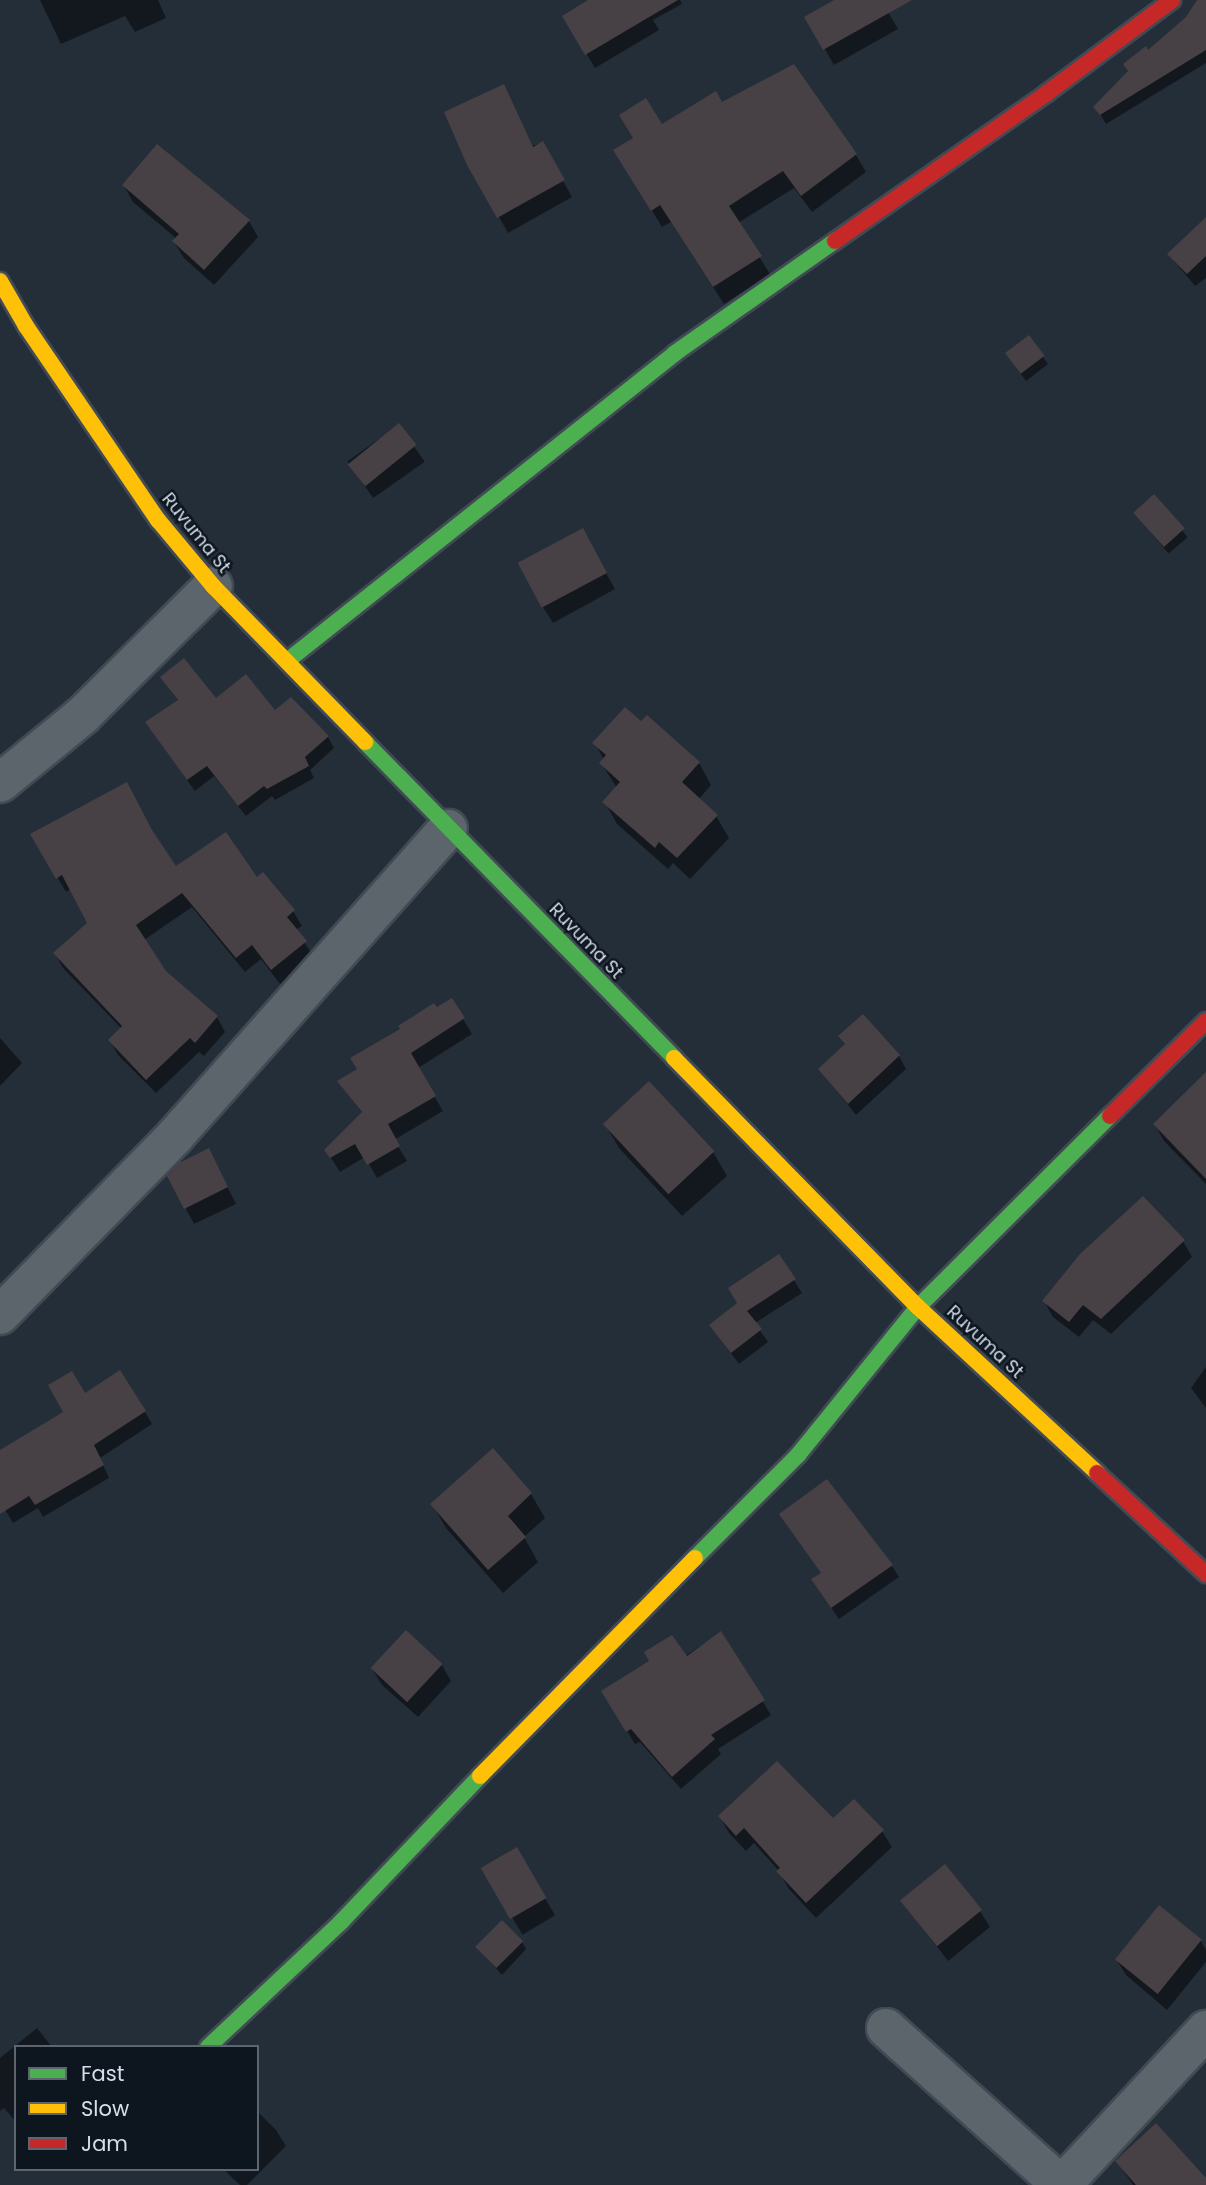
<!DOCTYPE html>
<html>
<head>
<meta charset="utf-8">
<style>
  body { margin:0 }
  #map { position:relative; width:1206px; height:2185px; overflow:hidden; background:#242e39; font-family:Poppins,sans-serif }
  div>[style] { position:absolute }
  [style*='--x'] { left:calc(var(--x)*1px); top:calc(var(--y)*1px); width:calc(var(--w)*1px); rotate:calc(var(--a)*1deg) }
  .shadow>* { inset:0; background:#0007; transform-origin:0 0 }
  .building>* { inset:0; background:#474044; transform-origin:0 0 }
  .roads { filter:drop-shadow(2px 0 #424a54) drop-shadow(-2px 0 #424a54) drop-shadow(0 2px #424a54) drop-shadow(0 -2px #424a54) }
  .street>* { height:38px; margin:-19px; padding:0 19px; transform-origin:19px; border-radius:19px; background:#5c646c }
  .fast>* { height:16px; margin:-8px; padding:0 8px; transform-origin:8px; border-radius:8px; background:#4caf50 }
  .slow>* { height:16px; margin:-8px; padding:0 8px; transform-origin:8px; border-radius:8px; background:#ffc107 }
  .jam>* { height:16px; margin:-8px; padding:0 8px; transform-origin:8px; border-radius:8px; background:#c62828 }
  span { translate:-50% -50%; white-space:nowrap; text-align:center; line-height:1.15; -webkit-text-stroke:5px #0d151e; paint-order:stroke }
  .street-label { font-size:18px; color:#d4dfec }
  .legend { position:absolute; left:14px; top:2045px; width:245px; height:126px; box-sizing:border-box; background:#0d151e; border:2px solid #5d6670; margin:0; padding:9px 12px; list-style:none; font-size:21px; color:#d4dfec }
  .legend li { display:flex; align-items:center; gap:14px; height:35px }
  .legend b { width:35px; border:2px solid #5d6670 }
</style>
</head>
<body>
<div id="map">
  <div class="shadow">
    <div style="clip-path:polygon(40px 0,158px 0,166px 18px,135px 32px,125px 16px,61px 44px)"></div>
    <div style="clip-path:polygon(598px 0,680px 0,682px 4px,653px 20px,659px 30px,595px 68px,564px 16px)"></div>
    <div style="clip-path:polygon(838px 0,881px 0,898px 29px,834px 65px,807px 18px)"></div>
    <div style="clip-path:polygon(1200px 0,1206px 0,1206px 63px,1106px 124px,1096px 107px,1187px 18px)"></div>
    <div style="clip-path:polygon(722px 104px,856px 155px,866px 172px,812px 212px,794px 188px,738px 223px,770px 274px,724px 304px,671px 222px,662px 227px,626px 168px,661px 126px)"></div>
    <div style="clip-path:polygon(542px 143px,572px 197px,508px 233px,469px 164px)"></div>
    <div style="clip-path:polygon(124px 186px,249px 221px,258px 237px,214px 285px,184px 258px,174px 242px,177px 239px,133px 202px)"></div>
    <div style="clip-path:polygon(1206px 220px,1206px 278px,1195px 286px,1169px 255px)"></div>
    <div style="clip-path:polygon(1043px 357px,1048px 364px,1026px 381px,1011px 360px)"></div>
    <div style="left:399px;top:425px;width:45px;height:63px;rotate:55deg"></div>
    <div style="left:1153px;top:496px;width:54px;height:25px;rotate:50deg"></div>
    <div style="clip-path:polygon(582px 530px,615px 589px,553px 623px,543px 607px)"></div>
    <div style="clip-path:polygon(162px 678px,216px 700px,275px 712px,328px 737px,334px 748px,310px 770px,314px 778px,275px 800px,272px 796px,246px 816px,214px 776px,195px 791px,154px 734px,179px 702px)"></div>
    <div style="clip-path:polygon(595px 743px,699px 763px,711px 785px,699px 799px,716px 816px,729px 838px,690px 879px,673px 863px,668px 869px,617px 824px,605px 802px,617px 788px,601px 763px,604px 760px)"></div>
    <div style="clip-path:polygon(32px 835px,154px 837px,176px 869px,257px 880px,293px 911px,302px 926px,296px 930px,314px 957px,280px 984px,261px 959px,245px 972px,192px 907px,144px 940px,165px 972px,217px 1017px,225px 1032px,204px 1056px,199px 1052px,156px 1093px,118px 1055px,110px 1040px,122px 1029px,63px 968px,55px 954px,89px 924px,71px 889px,66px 892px)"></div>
    <div style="clip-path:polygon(452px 1000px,472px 1034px,418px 1068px,443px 1111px,394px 1140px,407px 1161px,377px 1178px,365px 1157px,340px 1172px,326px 1150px,363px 1114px,339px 1082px)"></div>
    <div style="clip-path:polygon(840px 1037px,899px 1056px,906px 1069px,856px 1115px,820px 1070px,846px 1046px)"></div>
    <div style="clip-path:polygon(0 1038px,22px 1063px,0 1086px)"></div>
    <div style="clip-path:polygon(1206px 1091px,1206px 1184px,1164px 1141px,1155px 1125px)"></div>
    <div style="clip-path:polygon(605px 1124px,713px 1152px,727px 1176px,682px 1216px,619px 1148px)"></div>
    <div style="clip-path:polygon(217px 1166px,236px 1204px,194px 1224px,169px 1176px)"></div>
    <div style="clip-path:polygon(1183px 1241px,1192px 1257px,1111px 1334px,1093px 1320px,1079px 1337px,1053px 1317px,1044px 1301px)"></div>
    <div style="clip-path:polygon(779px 1257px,802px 1293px,755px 1323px,768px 1342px,739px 1364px,711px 1326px,739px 1304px)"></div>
    <div style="clip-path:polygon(1206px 1367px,1206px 1408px,1191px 1388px)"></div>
    <div style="clip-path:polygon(84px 1396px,145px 1412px,152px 1424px,100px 1458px,109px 1478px,43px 1517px,38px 1508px,13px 1523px,0 1501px,0 1453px,66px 1413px)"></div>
    <div style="clip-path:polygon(493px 1451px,531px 1494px,545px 1518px,524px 1537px,538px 1562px,503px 1593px,446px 1528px,432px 1504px)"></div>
    <div style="clip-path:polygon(781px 1515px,892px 1566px,899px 1577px,839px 1619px,820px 1592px,822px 1574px)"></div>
    <div style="clip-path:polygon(720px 1633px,771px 1715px,718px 1749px,721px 1754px,681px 1789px,640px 1742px,635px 1744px,611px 1705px)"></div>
    <div style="clip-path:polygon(442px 1665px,451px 1681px,418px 1717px,382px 1685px,372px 1669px)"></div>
    <div style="clip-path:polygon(720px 1817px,833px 1820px,882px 1831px,892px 1847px,816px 1918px,788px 1888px,779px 1871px,754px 1843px,746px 1851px,729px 1833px)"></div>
    <div style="left:516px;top:1850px;width:76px;height:38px;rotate:59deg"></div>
    <div style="clip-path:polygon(902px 1901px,980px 1911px,990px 1927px,948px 1961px)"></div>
    <div style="clip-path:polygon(1201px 1941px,1206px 1950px,1206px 1962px,1167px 2010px,1126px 1975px,1116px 1959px)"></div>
    <div style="clip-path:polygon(522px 1942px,526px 1949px,502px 1975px,478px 1948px)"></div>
    <div style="clip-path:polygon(37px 2028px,52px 2047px,16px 2047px,16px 2122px,4px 2108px,0 2111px,0 2058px)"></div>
    <div style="clip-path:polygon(257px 2111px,276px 2130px,286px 2146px,247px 2185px,240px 2185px,223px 2169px,257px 2169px)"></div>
    <div style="clip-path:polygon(1117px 2161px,1206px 2180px,1206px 2185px,1133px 2185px)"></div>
  </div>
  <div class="building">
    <div style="clip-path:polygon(588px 0,678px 0,585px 55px,562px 16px)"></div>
    <div style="clip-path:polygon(834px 0,912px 0,823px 50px,804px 17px)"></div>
    <div style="clip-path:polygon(1197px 0,1206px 0,1206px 50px,1100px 115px,1093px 107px,1128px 71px,1123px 64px,1146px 46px,1148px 50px,1186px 17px)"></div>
    <div style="clip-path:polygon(794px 64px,857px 154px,801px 196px,783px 171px,729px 206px,762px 256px,713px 287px,660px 205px,651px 211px,613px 150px,633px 138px,619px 115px,646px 98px,662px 124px,716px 91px,722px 102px)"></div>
    <div style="clip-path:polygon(504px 84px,533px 147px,543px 141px,565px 180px,497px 218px,467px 165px,444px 112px)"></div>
    <div style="clip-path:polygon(157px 144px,250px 220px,204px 270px,172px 241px,179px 234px,122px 185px)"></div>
    <div style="clip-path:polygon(1206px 217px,1206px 256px,1187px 274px,1167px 254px)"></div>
    <div style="left:1029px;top:335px;width:26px;height:30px;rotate:53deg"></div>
    <div style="left:399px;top:423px;width:28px;height:66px;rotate:51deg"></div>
    <div style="left:1154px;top:494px;width:46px;height:28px;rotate:48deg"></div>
    <div style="left:583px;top:528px;width:51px;height:74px;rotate:62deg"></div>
    <div style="clip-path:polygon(184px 658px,216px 698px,246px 674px,275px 710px,291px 697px,329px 736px,305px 757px,309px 766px,267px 789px,264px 786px,238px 806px,207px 766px,187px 780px,145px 722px,178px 700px,160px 677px)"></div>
    <div style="clip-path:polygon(625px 707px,641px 721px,647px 715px,700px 762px,682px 782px,718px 815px,677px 858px,659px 842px,655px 848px,602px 802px,620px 782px,599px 763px,606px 755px,592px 743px)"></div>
    <div style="clip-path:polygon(127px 782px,152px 830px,176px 866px,226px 832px,257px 877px,263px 872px,295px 910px,287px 917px,307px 941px,271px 970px,252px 945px,236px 958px,182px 893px,136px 925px,166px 971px,218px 1016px,195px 1043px,190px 1038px,146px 1080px,108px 1040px,122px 1026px,53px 953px,87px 923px,62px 875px,56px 879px,30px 834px)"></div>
    <div style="clip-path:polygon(452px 998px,465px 1018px,411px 1053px,436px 1096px,388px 1124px,400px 1146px,367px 1165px,355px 1144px,330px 1158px,324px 1150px,362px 1112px,337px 1081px,357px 1069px,350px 1058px,400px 1029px,398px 1026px,434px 1003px,437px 1007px)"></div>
    <div style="clip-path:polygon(863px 1014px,900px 1055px,848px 1104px,818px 1069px,845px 1044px,838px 1036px)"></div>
    <div style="clip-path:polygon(1206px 1072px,1206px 1179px,1153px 1124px)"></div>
    <div style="left:649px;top:1081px;width:96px;height:63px;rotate:47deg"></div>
    <div style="clip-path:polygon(209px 1148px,228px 1187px,184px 1209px,167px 1176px,179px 1163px)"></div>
    <div style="clip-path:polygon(1143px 1196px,1185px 1240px,1101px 1319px,1083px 1305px,1069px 1322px,1042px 1301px,1080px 1254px)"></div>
    <div style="clip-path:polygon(779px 1254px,796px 1279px,747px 1311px,762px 1329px,731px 1353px,709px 1325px,737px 1303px,728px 1288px)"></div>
    <div style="clip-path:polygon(120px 1370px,146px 1411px,94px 1445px,104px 1465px,35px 1505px,29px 1496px,0 1514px,0 1450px,63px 1412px,48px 1385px,72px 1371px,85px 1393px)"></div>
    <div style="clip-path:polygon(493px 1448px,532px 1493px,508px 1516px,526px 1537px,488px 1570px,430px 1504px)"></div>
    <div style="clip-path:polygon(827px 1479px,893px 1565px,831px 1608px,811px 1579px,821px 1573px,779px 1514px)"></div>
    <div style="left:406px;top:1630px;width:50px;height:52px;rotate:43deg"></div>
    <div style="clip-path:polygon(721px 1631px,765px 1700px,711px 1735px,715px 1739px,672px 1777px,631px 1729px,626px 1732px,601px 1691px,649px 1661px,644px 1652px,672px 1635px,687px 1656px)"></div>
    <div style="clip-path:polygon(777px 1761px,833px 1818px,854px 1799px,884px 1830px,806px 1903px,776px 1871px,780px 1868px,744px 1828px,736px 1836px,718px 1816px)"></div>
    <div style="left:517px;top:1847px;width:59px;height:42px;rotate:60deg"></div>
    <div style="left:945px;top:1864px;width:59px;height:58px;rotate:51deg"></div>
    <div style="left:1159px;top:1905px;width:55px;height:70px;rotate:39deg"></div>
    <div style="left:502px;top:1920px;width:30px;height:38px;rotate:45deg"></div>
    <div style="clip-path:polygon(1156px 2123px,1206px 2178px,1206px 2185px,1136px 2185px,1115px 2161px)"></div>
  </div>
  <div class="roads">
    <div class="street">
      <div style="--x:0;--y:783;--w:107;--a:-39.3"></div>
      <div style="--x:83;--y:715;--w:183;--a:-44.8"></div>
      <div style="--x:0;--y:1315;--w:250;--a:-45.6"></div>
      <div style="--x:175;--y:1136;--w:411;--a:-48.4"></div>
      <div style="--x:886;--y:2028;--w:235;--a:41.9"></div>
      <div style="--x:1062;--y:2185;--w:212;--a:-47.1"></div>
    </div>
    <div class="fast">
      <div style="--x:287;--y:661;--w:495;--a:-38.4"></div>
      <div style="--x:675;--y:353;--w:195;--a:-35"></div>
      <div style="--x:365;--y:742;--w:442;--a:45.6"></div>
      <div style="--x:695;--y:1558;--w:146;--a:-45"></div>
      <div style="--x:798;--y:1455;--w:191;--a:-51"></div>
      <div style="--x:918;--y:1307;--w:271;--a:-44.9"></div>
      <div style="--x:208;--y:2047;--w:183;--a:-43.2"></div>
      <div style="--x:341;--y:1922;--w:202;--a:-46.4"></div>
    </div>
    <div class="slow">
      <div style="--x:0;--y:281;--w:52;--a:60"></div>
      <div style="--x:26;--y:326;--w:235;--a:55.8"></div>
      <div style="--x:158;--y:520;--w:86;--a:50.2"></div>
      <div style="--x:213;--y:586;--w:218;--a:45.7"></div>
      <div style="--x:674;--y:1058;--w:349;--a:45.6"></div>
      <div style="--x:918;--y:1307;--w:244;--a:42.8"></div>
      <div style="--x:480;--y:1776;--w:306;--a:-45.4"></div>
    </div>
    <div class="jam">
      <div style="--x:835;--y:241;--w:259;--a:-34.9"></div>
      <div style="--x:1047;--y:93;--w:156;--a:-36.6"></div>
      <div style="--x:1110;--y:1116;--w:135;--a:-44.7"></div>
      <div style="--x:1097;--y:1473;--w:149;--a:42.8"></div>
    </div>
  </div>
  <div class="street-label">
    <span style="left:196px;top:533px;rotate:51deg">Ruvuma St</span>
    <span style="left:586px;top:941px;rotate:46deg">Ruvuma St</span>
    <span style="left:985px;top:1342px;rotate:43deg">Ruvuma St</span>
  </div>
  <ul class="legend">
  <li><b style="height:9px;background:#4caf50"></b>Fast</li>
  <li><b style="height:9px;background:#ffc107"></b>Slow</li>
  <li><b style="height:9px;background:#c62828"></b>Jam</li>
  </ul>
</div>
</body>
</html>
